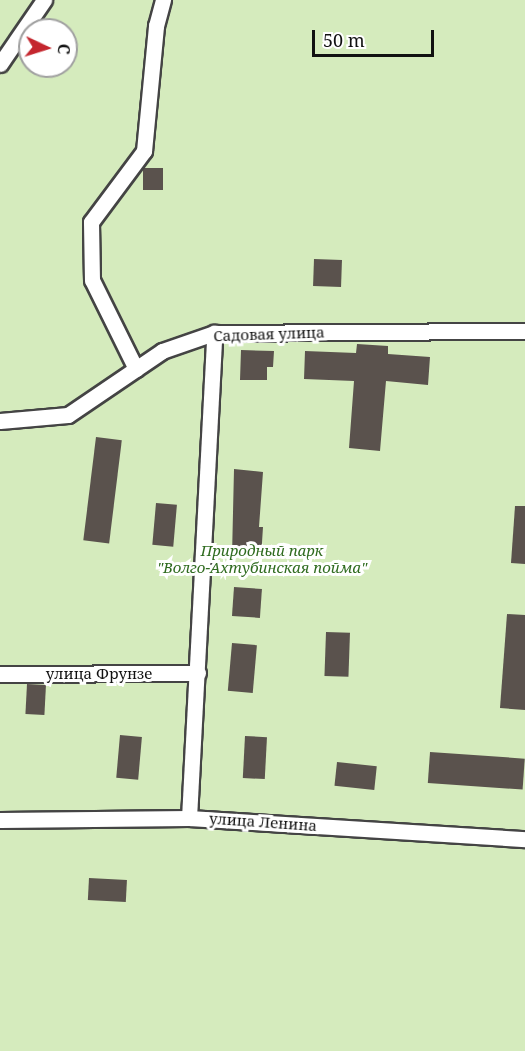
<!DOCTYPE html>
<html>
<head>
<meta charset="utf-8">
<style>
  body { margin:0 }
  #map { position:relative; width:525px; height:1051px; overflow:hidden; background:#fffdf5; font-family:"Noto Serif",serif }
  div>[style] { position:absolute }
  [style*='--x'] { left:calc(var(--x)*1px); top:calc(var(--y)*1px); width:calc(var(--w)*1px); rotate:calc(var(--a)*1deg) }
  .green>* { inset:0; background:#d5ebbd }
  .building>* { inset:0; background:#5a524d; transform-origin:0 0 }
  .roads { filter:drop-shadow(2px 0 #444) drop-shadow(-2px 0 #444) drop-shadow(0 2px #444) drop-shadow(0 -2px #444) }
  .street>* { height:15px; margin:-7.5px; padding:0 7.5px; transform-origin:7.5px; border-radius:7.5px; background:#fff }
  span { translate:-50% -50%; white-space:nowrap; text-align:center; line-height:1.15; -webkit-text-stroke:6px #fff; paint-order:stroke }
  .street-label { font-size:15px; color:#111 }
  .park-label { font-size:15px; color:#2f6b1f; font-style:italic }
  .north { position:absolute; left:18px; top:18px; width:60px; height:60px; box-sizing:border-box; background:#fff; border:2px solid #a0a0a0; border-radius:50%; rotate:94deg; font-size:16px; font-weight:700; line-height:24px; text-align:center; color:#111 }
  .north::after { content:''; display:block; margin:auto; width:21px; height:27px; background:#c4262e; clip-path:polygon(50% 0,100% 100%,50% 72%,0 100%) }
  .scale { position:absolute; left:312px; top:30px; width:122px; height:27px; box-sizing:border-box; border:3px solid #111; border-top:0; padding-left:8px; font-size:18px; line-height:21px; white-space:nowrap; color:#111; -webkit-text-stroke:4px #fff; paint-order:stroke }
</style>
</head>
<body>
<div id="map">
  <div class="green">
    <div style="clip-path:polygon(evenodd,0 0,525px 0,525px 1051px,0 1051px,0 0,30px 30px,66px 30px,66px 66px,30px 66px,30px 30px)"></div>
  </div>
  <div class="building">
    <div style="left:143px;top:168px;width:20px;height:22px"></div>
    <div style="left:314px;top:259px;width:28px;height:27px;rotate:2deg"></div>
    <div style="clip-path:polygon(357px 344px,388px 346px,388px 354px,430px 357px,428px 385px,386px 381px,380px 451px,349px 448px,354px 381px,304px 379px,305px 351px,356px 353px)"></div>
    <div style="clip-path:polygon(241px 350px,274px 351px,273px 367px,267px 367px,267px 380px,240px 380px)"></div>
    <div style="left:96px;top:437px;width:26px;height:104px;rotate:7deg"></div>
    <div style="clip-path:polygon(234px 469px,263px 472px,259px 527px,263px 527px,261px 558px,232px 556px)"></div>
    <div style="left:156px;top:503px;width:21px;height:42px;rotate:5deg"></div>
    <div style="clip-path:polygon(515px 506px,525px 506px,525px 564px,511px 563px)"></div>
    <div style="left:234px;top:587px;width:28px;height:29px;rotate:4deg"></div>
    <div style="clip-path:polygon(507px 614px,525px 615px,525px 710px,500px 708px)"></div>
    <div style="left:326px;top:632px;width:24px;height:44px;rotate:2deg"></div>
    <div style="left:232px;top:643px;width:25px;height:48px;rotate:5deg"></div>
    <div style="left:27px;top:684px;width:19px;height:30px;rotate:3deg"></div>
    <div style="left:120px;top:735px;width:22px;height:43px;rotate:5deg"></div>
    <div style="left:245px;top:736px;width:22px;height:42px;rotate:3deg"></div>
    <div style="left:430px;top:752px;width:95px;height:31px;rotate:4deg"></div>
    <div style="left:337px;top:762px;width:40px;height:24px;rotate:6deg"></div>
    <div style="left:89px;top:878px;width:38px;height:22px;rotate:3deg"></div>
  </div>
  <div class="roads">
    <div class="street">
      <div style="--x:0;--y:64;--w:78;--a:-55.5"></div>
      <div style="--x:136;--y:369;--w:99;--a:-116.3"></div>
      <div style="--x:92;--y:280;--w:58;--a:-91"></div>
      <div style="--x:91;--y:222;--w:89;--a:-53.3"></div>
      <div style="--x:144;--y:151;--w:126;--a:-84.5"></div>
      <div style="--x:156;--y:26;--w:27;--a:-75"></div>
      <div style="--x:0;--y:421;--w:68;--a:-5"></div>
      <div style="--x:68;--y:415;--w:114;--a:-34.2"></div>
      <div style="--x:162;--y:351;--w:55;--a:-19.1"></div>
      <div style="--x:214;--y:333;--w:311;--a:-0.4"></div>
      <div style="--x:0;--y:674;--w:198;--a:-0.3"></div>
      <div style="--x:189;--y:818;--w:486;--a:-87"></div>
      <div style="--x:0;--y:820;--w:189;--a:-0.6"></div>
      <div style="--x:189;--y:818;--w:337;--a:3.6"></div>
    </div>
  </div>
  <div class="street-label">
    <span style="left:269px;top:334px;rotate:-2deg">Садовая улица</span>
    <span style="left:99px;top:674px">улица Фрунзе</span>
    <span style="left:263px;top:822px;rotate:4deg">улица Ленина</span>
  </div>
  <div class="park-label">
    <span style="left:262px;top:559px">Природный парк<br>"Волго-Ахтубинская пойма"</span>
  </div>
  <div class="north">С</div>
  <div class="scale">50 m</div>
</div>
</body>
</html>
